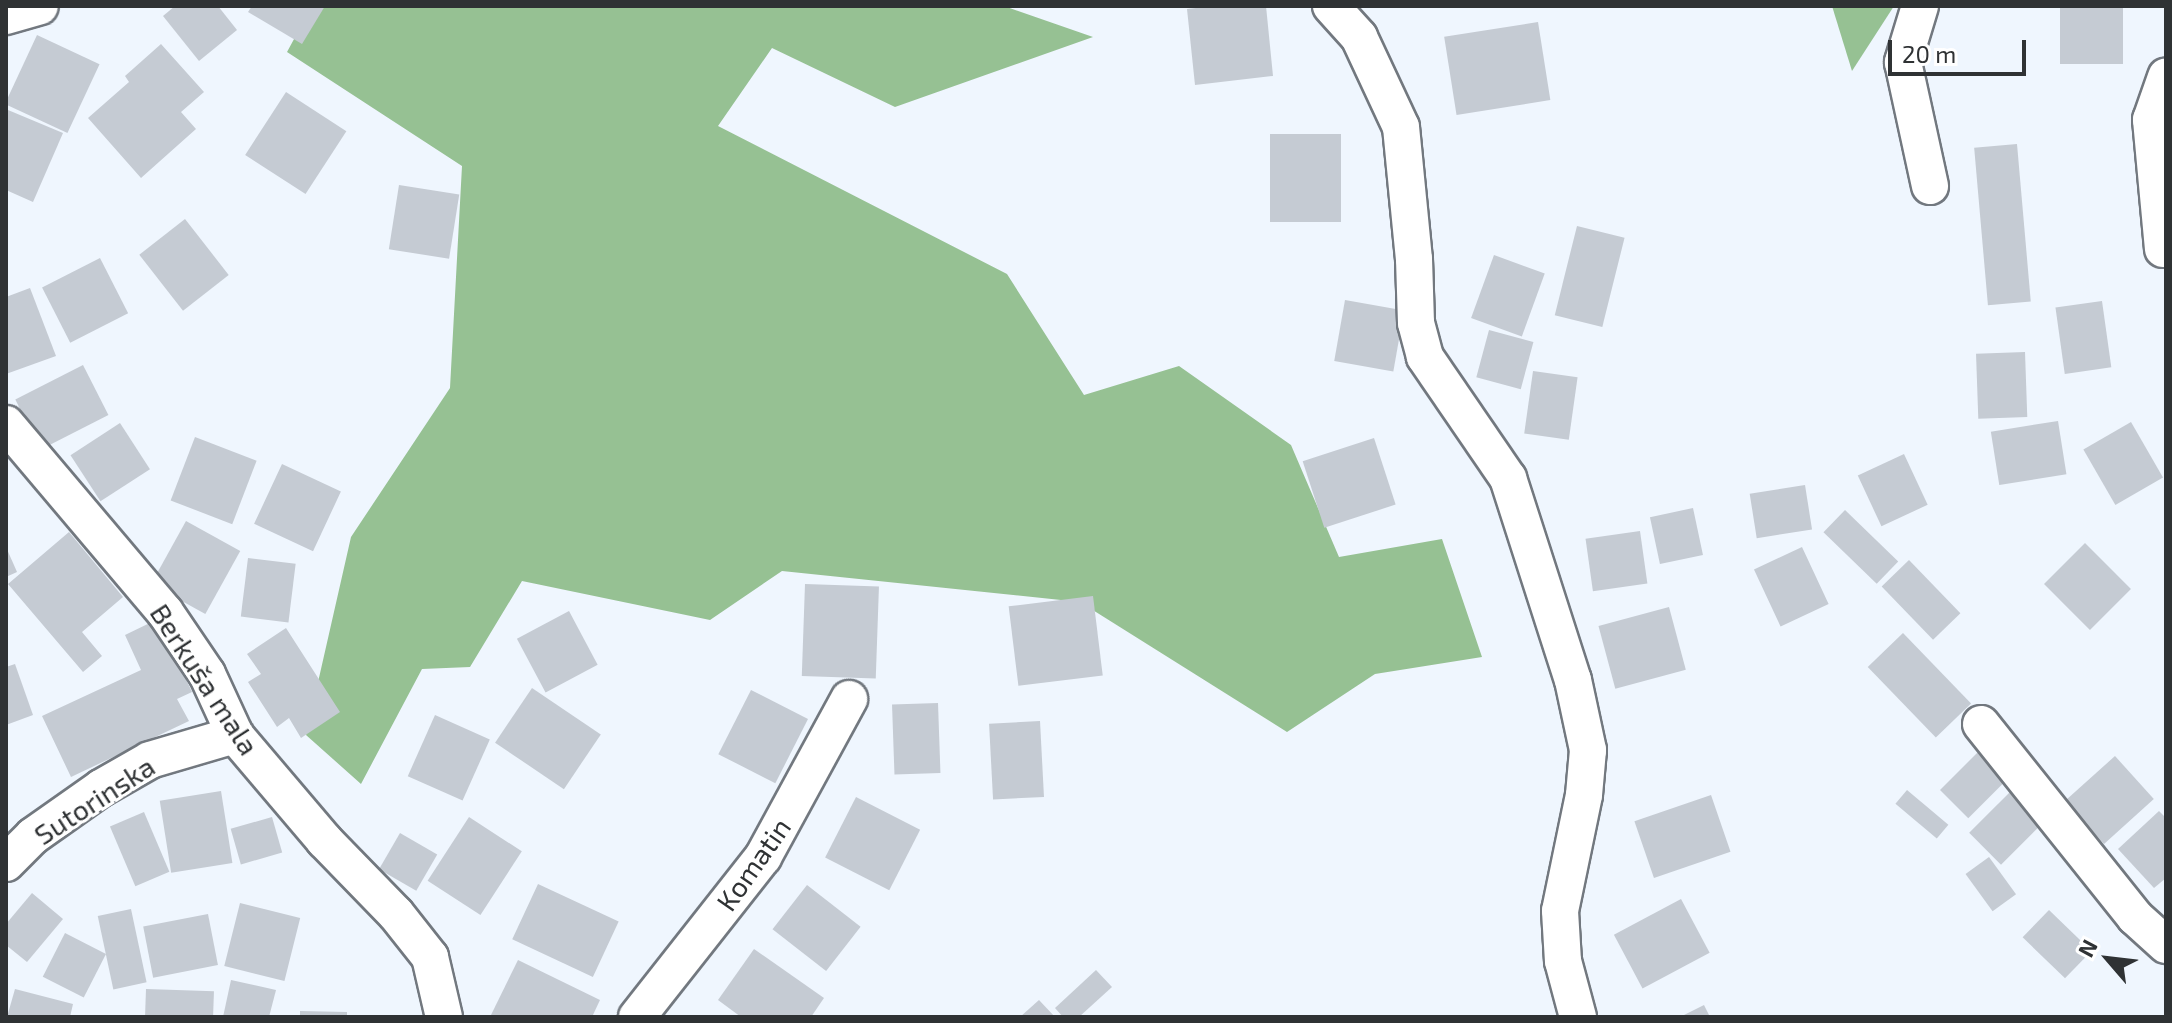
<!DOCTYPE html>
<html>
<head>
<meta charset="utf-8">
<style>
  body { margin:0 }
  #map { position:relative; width:2172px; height:1023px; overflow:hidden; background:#eff6fe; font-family:"Exo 2",sans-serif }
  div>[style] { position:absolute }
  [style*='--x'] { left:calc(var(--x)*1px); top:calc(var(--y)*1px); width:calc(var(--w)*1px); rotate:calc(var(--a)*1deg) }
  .forest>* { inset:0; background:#96c193 }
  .building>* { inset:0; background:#c5cbd3; transform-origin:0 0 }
  .roads { filter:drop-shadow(2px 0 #72787f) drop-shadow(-2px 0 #72787f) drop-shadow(0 2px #72787f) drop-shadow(0 -2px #72787f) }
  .street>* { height:36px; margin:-18px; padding:0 18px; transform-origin:18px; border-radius:18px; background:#fff }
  span { translate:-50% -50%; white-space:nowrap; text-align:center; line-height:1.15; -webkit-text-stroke:6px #fff; paint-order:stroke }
  .street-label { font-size:28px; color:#2f3234 }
  .frame { position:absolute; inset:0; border:8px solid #2f3234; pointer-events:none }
  .north { position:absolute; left:2068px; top:919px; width:80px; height:80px; -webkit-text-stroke:6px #fff; paint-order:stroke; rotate:298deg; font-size:22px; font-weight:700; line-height:32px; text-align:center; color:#2f3234 }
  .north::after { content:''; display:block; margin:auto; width:28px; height:36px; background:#2f3234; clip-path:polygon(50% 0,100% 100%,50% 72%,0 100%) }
  .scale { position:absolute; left:1888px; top:40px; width:138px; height:36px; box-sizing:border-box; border:4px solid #2f3234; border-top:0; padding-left:10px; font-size:24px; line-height:28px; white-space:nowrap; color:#2f3234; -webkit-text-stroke:6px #fff; paint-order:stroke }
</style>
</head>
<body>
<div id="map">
  <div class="forest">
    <div style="clip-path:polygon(312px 6px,1004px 6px,1093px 37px,895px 107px,772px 48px,718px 126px,1007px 274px,1084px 395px,1179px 366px,1291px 445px,1339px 557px,1442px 539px,1482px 657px,1375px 674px,1287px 732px,1080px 602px,782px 571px,710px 620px,522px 581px,470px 667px,422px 669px,361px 784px,306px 735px,351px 537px,450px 388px,462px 166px,287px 52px)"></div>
    <div style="clip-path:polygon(1832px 6px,1894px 6px,1852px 71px)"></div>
  </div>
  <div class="building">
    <div style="clip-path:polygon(175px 6px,218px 6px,237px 30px,199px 61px,163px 16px)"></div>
    <div style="clip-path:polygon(252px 6px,325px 6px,302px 44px,248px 12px)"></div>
    <div style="clip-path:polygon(1213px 6px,1266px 6px,1273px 76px,1195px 85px,1187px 9px)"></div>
    <div style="left:2060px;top:6px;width:63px;height:58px"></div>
    <div style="left:1538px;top:22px;width:79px;height:95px;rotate:81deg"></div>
    <div style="left:37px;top:35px;width:69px;height:76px;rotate:25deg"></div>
    <div style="clip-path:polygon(161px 44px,204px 92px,181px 112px,196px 129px,141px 178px,88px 118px,129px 82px,125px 76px)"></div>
    <div style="left:286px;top:92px;width:72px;height:75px;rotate:33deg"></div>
    <div style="clip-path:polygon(8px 110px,63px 133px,33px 202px,6px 190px)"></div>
    <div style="left:1270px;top:134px;width:71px;height:88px"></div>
    <div style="left:2017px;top:144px;width:158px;height:43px;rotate:85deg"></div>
    <div style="left:399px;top:185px;width:61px;height:65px;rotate:9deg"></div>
    <div style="left:185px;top:219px;width:71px;height:58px;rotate:52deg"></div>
    <div style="left:1577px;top:226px;width:49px;height:92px;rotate:14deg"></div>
    <div style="left:1494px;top:255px;width:54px;height:67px;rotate:20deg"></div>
    <div style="left:100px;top:258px;width:62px;height:65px;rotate:63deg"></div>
    <div style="clip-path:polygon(30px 288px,56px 356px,6px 374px,6px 297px)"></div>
    <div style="left:1345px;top:300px;width:60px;height:62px;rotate:10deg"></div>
    <div style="left:2102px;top:301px;width:67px;height:47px;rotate:82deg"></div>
    <div style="left:1489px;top:330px;width:46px;height:49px;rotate:15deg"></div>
    <div style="left:2025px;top:352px;width:65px;height:49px;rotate:88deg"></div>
    <div style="left:83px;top:365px;width:56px;height:76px;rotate:63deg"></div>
    <div style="left:1533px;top:371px;width:45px;height:63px;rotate:8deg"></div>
    <div style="left:2058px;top:421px;width:54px;height:68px;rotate:81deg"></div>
    <div style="left:2131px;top:422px;width:64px;height:55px;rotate:60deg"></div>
    <div style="left:120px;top:423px;width:55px;height:59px;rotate:57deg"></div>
    <div style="left:195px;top:437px;width:66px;height:68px;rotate:21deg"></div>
    <div style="left:1374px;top:438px;width:70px;height:75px;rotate:72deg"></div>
    <div style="left:1904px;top:454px;width:56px;height:51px;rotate:65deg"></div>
    <div style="left:282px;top:464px;width:65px;height:66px;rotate:25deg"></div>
    <div style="left:1805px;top:485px;width:45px;height:56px;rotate:81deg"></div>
    <div style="left:1693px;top:508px;width:48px;height:44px;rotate:78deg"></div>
    <div style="left:1845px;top:510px;width:74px;height:31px;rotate:44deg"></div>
    <div style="left:186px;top:521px;width:62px;height:72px;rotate:29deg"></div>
    <div style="left:1640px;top:531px;width:53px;height:55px;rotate:82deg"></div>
    <div style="clip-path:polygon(69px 532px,123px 597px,82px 632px,102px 656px,83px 672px,8px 584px)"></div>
    <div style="left:2085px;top:543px;width:65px;height:58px;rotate:45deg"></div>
    <div style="clip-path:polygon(6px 547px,17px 572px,6px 577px)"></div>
    <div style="left:1802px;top:547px;width:63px;height:53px;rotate:65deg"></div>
    <div style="left:248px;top:558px;width:48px;height:59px;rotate:7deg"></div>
    <div style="left:1909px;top:560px;width:74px;height:38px;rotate:46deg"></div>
    <div style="left:805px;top:584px;width:74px;height:92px;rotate:2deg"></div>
    <div style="left:1093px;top:596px;width:80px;height:85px;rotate:83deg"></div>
    <div style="left:1669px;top:607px;width:65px;height:73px;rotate:75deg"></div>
    <div style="left:569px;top:611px;width:61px;height:59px;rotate:62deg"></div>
    <div style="clip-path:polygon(158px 619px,192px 692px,177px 699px,189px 721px,71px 777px,42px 716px,141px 670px,125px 635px)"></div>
    <div style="clip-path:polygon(286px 628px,340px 712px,301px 738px,289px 718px,277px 727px,248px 682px,261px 674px,247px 654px)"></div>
    <div style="left:1903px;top:633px;width:98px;height:49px;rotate:46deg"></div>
    <div style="clip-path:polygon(15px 664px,33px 715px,6px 725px,6px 667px)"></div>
    <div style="left:532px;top:688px;width:83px;height:66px;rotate:34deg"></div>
    <div style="left:751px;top:690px;width:64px;height:72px;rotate:27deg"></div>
    <div style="left:938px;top:703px;width:70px;height:46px;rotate:88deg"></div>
    <div style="left:435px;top:715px;width:60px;height:67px;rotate:24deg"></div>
    <div style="left:1040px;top:721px;width:76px;height:51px;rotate:87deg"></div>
    <div style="left:1981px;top:749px;width:40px;height:58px;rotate:45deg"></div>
    <div style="left:2115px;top:756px;width:58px;height:67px;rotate:48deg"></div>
    <div style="left:2013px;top:789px;width:45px;height:62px;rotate:45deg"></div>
    <div style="left:1907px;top:790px;width:54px;height:18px;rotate:40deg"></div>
    <div style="left:221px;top:791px;width:73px;height:62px;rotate:81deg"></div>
    <div style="left:1711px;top:795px;width:60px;height:81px;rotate:71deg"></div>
    <div style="left:856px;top:797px;width:72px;height:68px;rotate:27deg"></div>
    <div style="clip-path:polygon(2159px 811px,2166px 818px,2166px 878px,2154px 888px,2118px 849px)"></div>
    <div style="left:144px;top:812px;width:65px;height:37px;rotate:67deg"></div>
    <div style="left:272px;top:817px;width:37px;height:43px;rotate:74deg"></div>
    <div style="left:469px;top:817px;width:63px;height:76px;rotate:33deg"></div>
    <div style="left:400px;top:833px;width:43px;height:42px;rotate:30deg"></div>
    <div style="left:1989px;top:857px;width:46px;height:29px;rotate:54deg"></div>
    <div style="left:538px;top:884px;width:89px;height:61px;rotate:25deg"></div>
    <div style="left:807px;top:885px;width:68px;height:56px;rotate:38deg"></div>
    <div style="clip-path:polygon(32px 893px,63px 919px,27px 962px,6px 945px,6px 924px)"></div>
    <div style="left:1681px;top:899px;width:61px;height:76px;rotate:62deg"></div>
    <div style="left:240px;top:903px;width:62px;height:65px;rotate:14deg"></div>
    <div style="left:131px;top:909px;width:75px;height:34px;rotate:78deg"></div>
    <div style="left:2049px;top:910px;width:59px;height:38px;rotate:44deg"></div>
    <div style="left:208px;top:914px;width:52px;height:66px;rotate:79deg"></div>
    <div style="left:65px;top:933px;width:46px;height:49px;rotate:27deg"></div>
    <div style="clip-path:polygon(754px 949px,824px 998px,811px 1017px,741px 1017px,718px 1000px)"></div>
    <div style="clip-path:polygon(518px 960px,600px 1000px,592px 1017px,490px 1017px)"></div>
    <div style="clip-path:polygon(1096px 970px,1112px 987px,1079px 1017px,1063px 1017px,1055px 1008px)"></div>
    <div style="clip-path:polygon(231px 980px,276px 990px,269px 1017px,223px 1017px)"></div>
    <div style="clip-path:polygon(15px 989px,73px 1004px,70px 1017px,7px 1017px)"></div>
    <div style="left:146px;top:989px;width:68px;height:28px;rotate:2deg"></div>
    <div style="clip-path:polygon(1039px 1000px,1055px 1017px,1020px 1017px)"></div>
    <div style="clip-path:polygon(1704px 1005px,1710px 1017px,1680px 1017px)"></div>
    <div style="clip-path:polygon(300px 1011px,347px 1012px,347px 1017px,300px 1017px)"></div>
  </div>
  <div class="roads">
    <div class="street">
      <div style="--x:1331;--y:6;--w:42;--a:47.9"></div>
      <div style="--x:1359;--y:37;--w:99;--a:65"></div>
      <div style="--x:1401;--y:127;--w:133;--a:84.4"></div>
      <div style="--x:1414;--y:259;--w:64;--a:88.2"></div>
      <div style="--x:1416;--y:323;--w:35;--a:75"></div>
      <div style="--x:1425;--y:357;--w:147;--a:55.6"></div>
      <div style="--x:1508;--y:478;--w:212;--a:72.2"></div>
      <div style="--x:1573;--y:680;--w:72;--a:77.9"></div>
      <div style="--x:1588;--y:750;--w:45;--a:95.1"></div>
      <div style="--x:1584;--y:795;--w:118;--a:101.7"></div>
      <div style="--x:1560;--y:911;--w:50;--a:86.6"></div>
      <div style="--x:1563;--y:961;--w:58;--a:75"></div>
      <div style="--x:1920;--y:6;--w:59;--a:106.9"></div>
      <div style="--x:1903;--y:62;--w:127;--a:77.7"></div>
      <div style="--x:6;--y:16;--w:35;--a:-16"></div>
      <div style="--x:2163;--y:249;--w:130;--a:-95.3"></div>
      <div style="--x:2151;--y:120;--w:46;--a:-70.8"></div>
      <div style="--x:6;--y:424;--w:246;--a:49.8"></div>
      <div style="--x:165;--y:612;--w:75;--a:55.9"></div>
      <div style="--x:207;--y:674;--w:67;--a:65.3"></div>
      <div style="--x:235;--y:735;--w:138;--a:49.7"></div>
      <div style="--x:324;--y:840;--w:103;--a:45.8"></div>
      <div style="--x:396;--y:914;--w:55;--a:51.7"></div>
      <div style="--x:430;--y:957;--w:62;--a:76.9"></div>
      <div style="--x:1981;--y:724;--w:247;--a:51.4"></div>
      <div style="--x:2135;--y:917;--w:42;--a:42.1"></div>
      <div style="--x:6;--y:863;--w:38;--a:-45"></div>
      <div style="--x:33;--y:836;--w:83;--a:-35.2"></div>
      <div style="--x:101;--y:788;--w:56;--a:-29.7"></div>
      <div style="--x:150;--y:760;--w:89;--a:-16.4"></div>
      <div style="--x:637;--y:1017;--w:204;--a:-51.8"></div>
      <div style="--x:763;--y:857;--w:180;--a:-61.4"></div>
    </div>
  </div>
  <div class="street-label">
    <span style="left:205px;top:679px;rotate:57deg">Berkuša mala</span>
    <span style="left:94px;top:800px;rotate:-33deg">Sutorinska</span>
    <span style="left:753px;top:864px;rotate:-55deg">Komatin</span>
  </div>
  <div class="frame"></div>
  <div class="north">N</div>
  <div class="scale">20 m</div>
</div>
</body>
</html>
